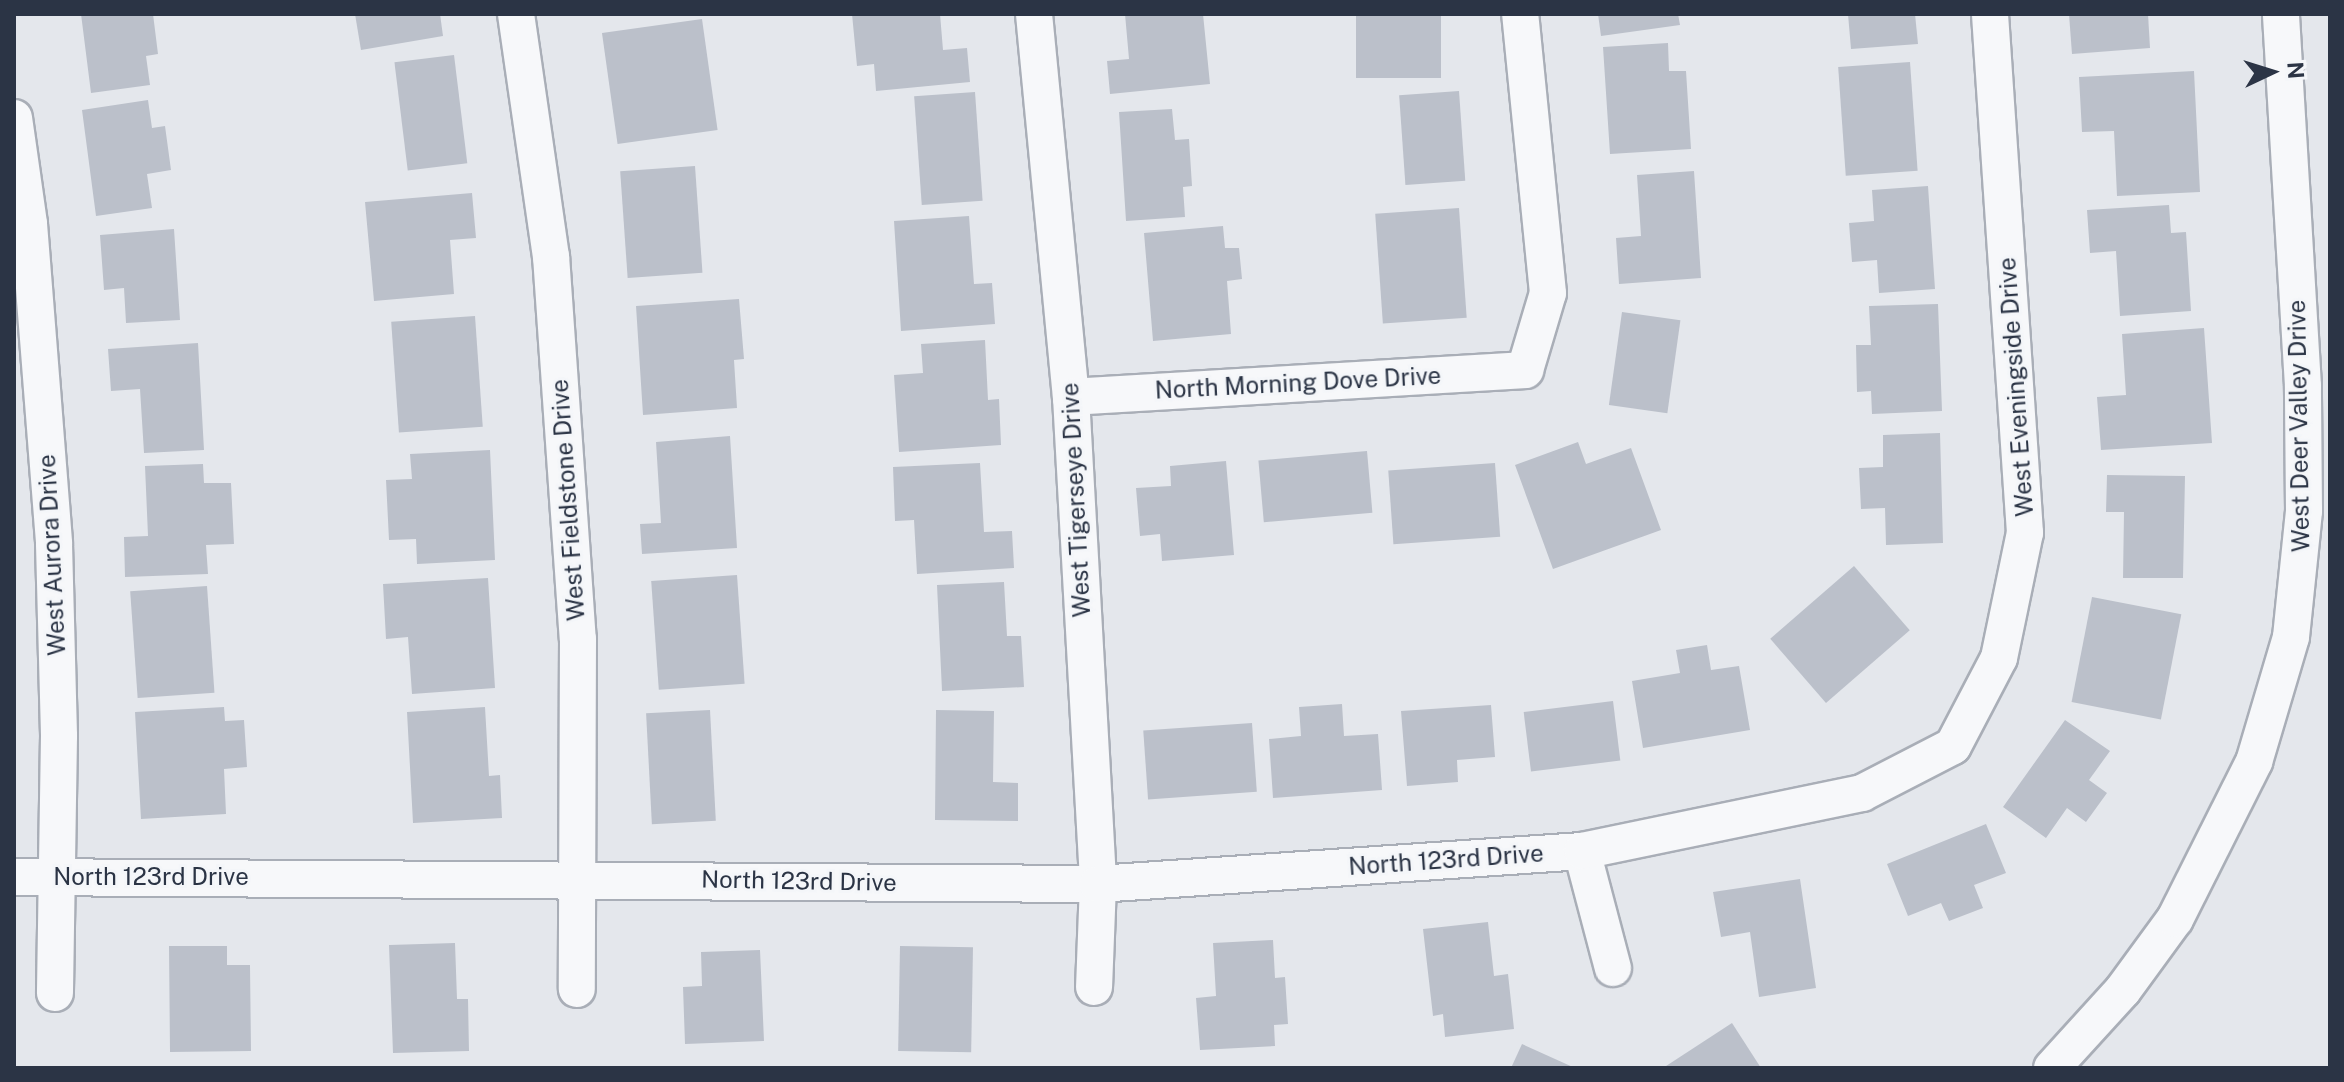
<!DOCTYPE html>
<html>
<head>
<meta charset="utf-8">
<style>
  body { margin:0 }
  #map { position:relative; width:2344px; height:1082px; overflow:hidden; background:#e4e7ec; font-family:"Public Sans",sans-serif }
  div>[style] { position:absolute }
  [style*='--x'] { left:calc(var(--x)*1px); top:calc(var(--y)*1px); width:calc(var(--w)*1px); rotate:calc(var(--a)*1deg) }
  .building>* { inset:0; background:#bbc0ca; transform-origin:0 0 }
  .roads { filter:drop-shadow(2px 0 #a9aeb7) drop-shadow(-2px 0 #a9aeb7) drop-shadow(0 2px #a9aeb7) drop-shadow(0 -2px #a9aeb7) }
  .minor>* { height:36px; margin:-18px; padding:0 18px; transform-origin:18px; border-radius:18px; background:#f7f8fa }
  span { translate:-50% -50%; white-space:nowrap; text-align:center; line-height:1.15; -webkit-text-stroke:6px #f4f6f9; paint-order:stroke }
  .street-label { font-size:24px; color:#2b3445 }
  .frame { position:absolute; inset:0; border:16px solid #2b3445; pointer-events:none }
  .north { position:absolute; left:2232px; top:32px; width:80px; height:80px; -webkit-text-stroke:6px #f4f6f9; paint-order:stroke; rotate:86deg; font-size:22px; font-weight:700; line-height:32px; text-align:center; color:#2b3445 }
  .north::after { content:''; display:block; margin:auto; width:28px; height:36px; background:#2b3445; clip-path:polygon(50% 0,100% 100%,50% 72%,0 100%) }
</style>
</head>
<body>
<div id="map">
  <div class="building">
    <div style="clip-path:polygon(81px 14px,153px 14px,158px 54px,146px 56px,150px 85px,91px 93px)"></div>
    <div style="clip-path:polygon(355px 14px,440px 14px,443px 36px,361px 50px)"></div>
    <div style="clip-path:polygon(852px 14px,940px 14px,943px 50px,967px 48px,970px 82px,876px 91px,874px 64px,857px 66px)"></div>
    <div style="clip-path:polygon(1125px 14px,1203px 14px,1210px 84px,1110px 94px,1107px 61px,1129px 59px)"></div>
    <div style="left:1356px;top:14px;width:85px;height:64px"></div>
    <div style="clip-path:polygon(1598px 14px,1678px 14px,1680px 25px,1601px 36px)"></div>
    <div style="clip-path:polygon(1848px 14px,1915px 14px,1918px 44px,1851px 49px)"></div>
    <div style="clip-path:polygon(2069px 14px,2148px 14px,2150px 48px,2072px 54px)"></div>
    <div style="left:702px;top:19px;width:112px;height:101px;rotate:82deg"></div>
    <div style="clip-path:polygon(1668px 43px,1669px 71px,1686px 71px,1691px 149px,1610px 154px,1603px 47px)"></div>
    <div style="left:454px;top:55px;width:109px;height:60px;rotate:83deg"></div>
    <div style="left:1910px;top:62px;width:109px;height:72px;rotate:86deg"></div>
    <div style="clip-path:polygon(2194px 71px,2200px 192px,2117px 196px,2114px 131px,2082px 132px,2079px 77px)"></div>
    <div style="left:1459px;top:91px;width:90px;height:60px;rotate:86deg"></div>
    <div style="left:975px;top:92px;width:109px;height:61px;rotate:86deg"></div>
    <div style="clip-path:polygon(148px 100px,152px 128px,165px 126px,171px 170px,147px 174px,152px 208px,96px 216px,82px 110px)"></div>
    <div style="clip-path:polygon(1172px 109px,1175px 140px,1189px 139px,1192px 186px,1183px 187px,1185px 217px,1126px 221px,1119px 112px)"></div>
    <div style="left:695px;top:166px;width:107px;height:75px;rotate:86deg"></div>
    <div style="clip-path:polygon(1694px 171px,1701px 278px,1619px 284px,1616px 238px,1641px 236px,1637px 175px)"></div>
    <div style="clip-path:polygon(1928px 186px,1935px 289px,1879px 293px,1877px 260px,1852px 262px,1849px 223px,1874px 221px,1872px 190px)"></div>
    <div style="clip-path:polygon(472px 193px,476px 238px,450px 240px,454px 294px,374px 301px,365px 202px)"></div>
    <div style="clip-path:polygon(2169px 205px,2171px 233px,2186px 232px,2191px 311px,2120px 316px,2116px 251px,2090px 253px,2087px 210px)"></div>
    <div style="left:1459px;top:208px;width:110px;height:84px;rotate:86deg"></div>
    <div style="clip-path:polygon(969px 216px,974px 284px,992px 283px,995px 324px,901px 331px,894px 221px)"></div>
    <div style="clip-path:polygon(1223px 226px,1225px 248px,1239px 248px,1242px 279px,1227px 281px,1231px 334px,1153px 341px,1144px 233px)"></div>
    <div style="clip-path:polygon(174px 229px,180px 320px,126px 323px,124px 288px,104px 290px,100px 235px)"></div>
    <div style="clip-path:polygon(739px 299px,744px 359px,734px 360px,737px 408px,643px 415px,636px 306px)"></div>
    <div style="clip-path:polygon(1938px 304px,1942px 411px,1872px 414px,1871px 391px,1857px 392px,1856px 345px,1871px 345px,1869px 306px)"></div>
    <div style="left:1622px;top:312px;width:59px;height:94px;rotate:8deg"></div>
    <div style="left:475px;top:316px;width:111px;height:84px;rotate:86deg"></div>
    <div style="clip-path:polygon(2204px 328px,2212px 443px,2101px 450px,2097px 397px,2126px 395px,2122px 334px)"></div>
    <div style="clip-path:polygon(985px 340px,988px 400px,999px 399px,1001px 445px,899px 452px,894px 375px,923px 373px,921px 344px)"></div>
    <div style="clip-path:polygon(198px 343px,204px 450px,144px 453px,140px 389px,111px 391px,108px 349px)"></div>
    <div style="clip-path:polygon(1940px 433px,1943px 543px,1886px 545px,1885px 508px,1861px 509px,1859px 468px,1883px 467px,1883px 435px)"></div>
    <div style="clip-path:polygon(730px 436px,737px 548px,642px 554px,640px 524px,661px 523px,656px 442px)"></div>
    <div style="clip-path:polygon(1578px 442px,1586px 464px,1631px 448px,1661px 530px,1553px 569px,1515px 465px)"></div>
    <div style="clip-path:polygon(490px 450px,495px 560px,417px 564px,416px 539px,389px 540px,386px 480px,412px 479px,410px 454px)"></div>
    <div style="left:1367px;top:451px;width:62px;height:109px;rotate:85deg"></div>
    <div style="clip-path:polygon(1226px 461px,1234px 555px,1162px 561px,1160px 534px,1140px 536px,1136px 488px,1171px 486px,1170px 466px)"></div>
    <div style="clip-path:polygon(980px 463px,984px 532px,1012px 531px,1014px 568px,917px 574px,914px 520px,895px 521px,893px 467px)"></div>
    <div style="left:1495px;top:463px;width:74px;height:107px;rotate:86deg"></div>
    <div style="clip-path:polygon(203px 464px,204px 483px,231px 483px,234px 544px,206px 545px,208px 574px,125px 577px,124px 537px,148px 536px,145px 466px)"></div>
    <div style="clip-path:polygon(2107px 475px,2185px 476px,2183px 578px,2123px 578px,2124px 512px,2106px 512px)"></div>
    <div style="left:1854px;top:566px;width:85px;height:111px;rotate:49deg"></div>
    <div style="left:737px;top:575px;width:109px;height:86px;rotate:86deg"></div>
    <div style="clip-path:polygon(488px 578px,495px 688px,412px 694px,408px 637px,386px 639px,383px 584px)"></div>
    <div style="clip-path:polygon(1004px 582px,1007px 636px,1021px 636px,1024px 687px,942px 691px,937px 585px)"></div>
    <div style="left:207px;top:586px;width:107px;height:77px;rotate:86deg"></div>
    <div style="left:2092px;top:597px;width:91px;height:107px;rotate:11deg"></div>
    <div style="clip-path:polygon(1707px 645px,1711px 670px,1739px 666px,1750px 730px,1643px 748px,1632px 681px,1680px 673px,1676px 650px)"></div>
    <div style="left:1613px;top:701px;width:60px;height:90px;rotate:83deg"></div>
    <div style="clip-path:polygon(1342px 704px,1344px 736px,1378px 734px,1382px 790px,1273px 798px,1269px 739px,1301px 736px,1299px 707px)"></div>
    <div style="clip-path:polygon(1491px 705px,1495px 757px,1457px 760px,1458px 782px,1407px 786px,1401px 711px)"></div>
    <div style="clip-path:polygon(224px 707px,225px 721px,244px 720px,247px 767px,224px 769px,226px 814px,141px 819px,135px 712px)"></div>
    <div style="clip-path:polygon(485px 707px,489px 776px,500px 775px,502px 818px,413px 823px,407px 712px)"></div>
    <div style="left:710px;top:710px;width:111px;height:64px;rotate:87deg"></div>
    <div style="clip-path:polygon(936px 710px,994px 711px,993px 782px,1018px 783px,1018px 821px,935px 820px)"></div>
    <div style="clip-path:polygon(2065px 720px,2110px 751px,2089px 780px,2107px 793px,2086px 822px,2067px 808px,2046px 838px,2003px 807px)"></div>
    <div style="left:1252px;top:723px;width:69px;height:109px;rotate:86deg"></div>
    <div style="clip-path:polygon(1986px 824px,2006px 873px,1974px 885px,1983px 908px,1949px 921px,1941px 903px,1908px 916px,1887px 864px)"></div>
    <div style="clip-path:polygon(1800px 879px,1816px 988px,1759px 997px,1750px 932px,1721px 937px,1713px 892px)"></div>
    <div style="clip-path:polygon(1488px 922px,1494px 976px,1508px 974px,1514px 1029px,1445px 1037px,1443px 1014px,1433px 1016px,1423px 929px)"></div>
    <div style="clip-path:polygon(1273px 940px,1275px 978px,1285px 977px,1288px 1024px,1274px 1025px,1275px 1046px,1200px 1050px,1196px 998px,1216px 996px,1213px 943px)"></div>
    <div style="clip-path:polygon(455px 943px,457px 999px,468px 999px,469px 1051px,393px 1053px,389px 945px)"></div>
    <div style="clip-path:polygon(169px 946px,227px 946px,227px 965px,250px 965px,251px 1051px,170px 1052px)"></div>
    <div style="left:900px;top:946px;width:73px;height:105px;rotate:1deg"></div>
    <div style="clip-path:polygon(760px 950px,764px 1041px,685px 1044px,683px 987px,702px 986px,701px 952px)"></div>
    <div style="clip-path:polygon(1732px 1023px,1761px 1068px,1663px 1068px)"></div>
    <div style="clip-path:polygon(1522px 1044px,1575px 1068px,1511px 1068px)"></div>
  </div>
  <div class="roads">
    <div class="minor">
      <div style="--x:516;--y:14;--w:245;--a:81.8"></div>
      <div style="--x:551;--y:256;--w:384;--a:86"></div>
      <div style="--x:578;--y:639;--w:350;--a:90.2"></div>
      <div style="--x:1034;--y:14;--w:385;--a:84.5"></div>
      <div style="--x:1071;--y:397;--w:488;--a:86.8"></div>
      <div style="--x:1098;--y:884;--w:103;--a:92.2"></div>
      <div style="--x:14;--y:118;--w:107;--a:81.9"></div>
      <div style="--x:29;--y:224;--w:321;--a:85.5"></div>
      <div style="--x:54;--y:544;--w:192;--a:88.5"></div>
      <div style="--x:59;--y:736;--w:257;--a:90.9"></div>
      <div style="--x:1071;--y:397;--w:455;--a:-3.4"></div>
      <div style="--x:1525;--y:370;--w:80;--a:-73.4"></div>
      <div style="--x:1548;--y:293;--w:280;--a:-95.7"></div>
      <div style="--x:1582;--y:851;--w:121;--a:75.2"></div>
      <div style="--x:14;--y:877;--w:1084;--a:0.37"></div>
      <div style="--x:1098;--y:884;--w:485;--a:-3.9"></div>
      <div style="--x:1582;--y:851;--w:286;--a:-11.7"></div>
      <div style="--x:1862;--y:793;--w:102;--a:-27.3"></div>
      <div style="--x:1953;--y:746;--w:99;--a:-62.4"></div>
      <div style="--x:1999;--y:658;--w:128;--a:-78.3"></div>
      <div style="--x:2025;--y:533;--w:520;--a:-93.86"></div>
      <div style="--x:2052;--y:1068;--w:105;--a:-47.7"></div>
      <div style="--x:2123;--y:990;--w:88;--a:-53.8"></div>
      <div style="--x:2175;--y:919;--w:176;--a:-63.3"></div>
      <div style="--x:2254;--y:762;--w:130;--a:-73.5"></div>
      <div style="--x:2291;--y:637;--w:127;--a:-84.1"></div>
      <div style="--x:2304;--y:511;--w:125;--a:-90.5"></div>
      <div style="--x:2303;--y:386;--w:373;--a:-93.4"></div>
    </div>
  </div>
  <div class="street-label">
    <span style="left:1298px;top:383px;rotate:-3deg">North Morning Dove Drive</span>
    <span style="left:2016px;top:387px;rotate:-94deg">West Eveningside Drive</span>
    <span style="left:2299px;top:426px;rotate:-91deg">West Deer Valley Drive</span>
    <span style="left:568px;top:500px;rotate:-94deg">West Fieldstone Drive</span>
    <span style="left:1076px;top:500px;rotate:-93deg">West Tigerseye Drive</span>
    <span style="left:52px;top:555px;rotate:-93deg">West Aurora Drive</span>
    <span style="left:1446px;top:860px;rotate:-4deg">North 123rd Drive</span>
    <span style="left:151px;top:877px">North 123rd Drive</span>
    <span style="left:799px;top:881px;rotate:1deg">North 123rd Drive</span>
  </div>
  <div class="frame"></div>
  <div class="north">N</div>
</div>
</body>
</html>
